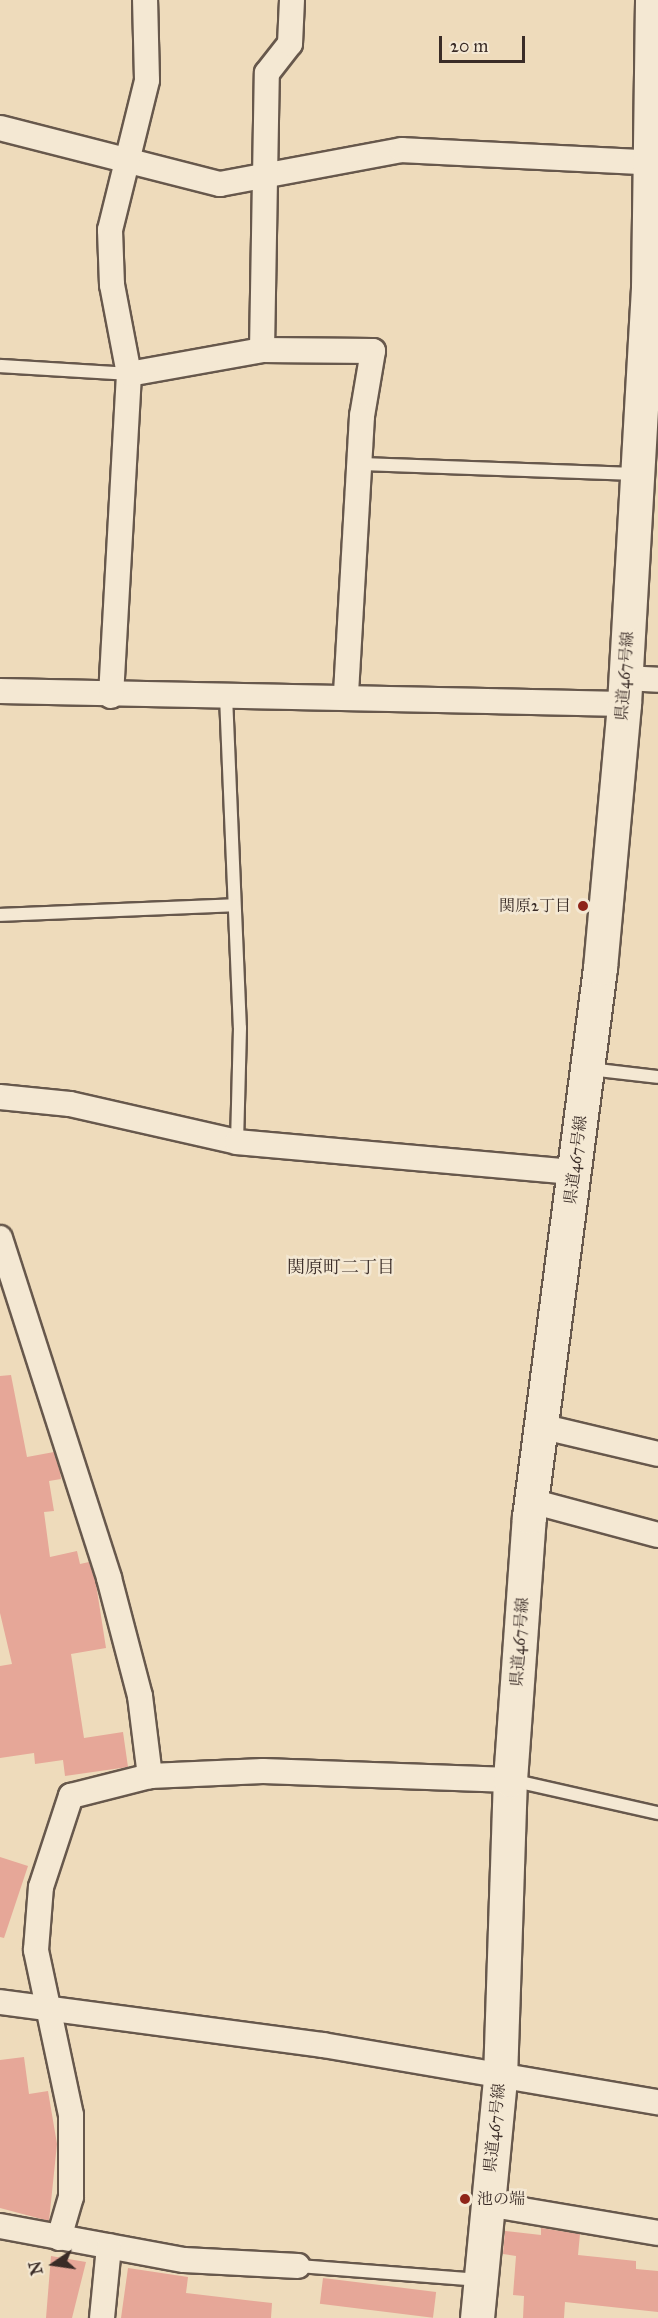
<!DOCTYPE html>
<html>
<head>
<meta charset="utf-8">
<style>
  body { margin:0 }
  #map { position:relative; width:658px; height:2318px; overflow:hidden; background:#eedbbb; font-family:"IM FELL Great Primer","Noto Serif JP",serif }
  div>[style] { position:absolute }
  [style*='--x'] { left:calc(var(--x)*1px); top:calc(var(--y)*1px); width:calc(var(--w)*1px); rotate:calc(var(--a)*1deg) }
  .building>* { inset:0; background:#e6a798; transform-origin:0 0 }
  .roads { filter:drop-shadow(2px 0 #67584c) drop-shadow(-2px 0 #67584c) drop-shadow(0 2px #67584c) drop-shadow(0 -2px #67584c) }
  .lane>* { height:12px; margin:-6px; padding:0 6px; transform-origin:6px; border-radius:6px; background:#f4e8d3 }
  .street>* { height:24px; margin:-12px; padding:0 12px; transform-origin:12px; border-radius:12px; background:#f4e8d3 }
  .secondary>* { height:33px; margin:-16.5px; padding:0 16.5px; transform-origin:16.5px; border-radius:16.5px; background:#f4e8d3 }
  .dots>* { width:16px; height:16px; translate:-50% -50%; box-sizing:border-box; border:3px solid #f4e8d3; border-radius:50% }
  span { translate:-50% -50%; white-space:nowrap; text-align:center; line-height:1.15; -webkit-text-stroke:5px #f4e8d3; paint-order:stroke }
  .street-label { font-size:16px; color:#3a2c27 }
  .poi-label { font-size:16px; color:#3a2c27 }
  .right { translate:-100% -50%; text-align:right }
  .left { translate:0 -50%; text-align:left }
  .neighbourhood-label { font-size:18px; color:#3a2c27 }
  .north { position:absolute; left:24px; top:2234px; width:60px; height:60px; -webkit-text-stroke:4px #f4e8d3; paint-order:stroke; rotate:257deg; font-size:16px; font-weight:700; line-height:24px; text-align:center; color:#3a2c27 }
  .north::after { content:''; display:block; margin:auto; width:21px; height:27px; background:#3a2c27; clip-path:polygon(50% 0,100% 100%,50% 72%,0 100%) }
  .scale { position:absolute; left:439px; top:36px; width:86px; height:27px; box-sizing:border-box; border:3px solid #3a2c27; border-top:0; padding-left:8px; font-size:18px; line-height:21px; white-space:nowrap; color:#3a2c27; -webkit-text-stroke:4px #f4e8d3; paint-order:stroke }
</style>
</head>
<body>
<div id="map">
  <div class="building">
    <div style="clip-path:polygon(11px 1375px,27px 1457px,54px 1452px,60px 1472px,61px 1479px,49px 1481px,54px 1511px,44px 1512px,50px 1557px,77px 1551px,80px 1564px,89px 1562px,96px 1584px,106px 1648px,71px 1654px,84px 1738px,123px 1732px,128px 1767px,65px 1776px,63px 1760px,35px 1764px,34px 1753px,0 1758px,0 1666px,12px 1664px,0 1613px,0 1376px)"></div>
    <div style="clip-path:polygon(0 1857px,28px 1866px,4px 1938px,0 1937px)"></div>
    <div style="clip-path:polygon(24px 2057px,29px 2094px,48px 2091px,57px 2144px,49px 2221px,0 2208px,0 2060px)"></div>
    <div style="clip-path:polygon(541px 2228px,580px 2234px,578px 2255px,636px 2261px,636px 2269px,658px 2271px,658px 2312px,565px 2302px,564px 2318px,523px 2318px,524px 2296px,513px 2295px,516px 2256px,503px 2254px,505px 2231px,541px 2235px)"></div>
    <div style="clip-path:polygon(51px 2256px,86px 2262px,72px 2318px,46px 2318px)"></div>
    <div style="clip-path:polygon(128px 2268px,188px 2277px,186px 2293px,272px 2303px,271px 2318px,121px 2318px)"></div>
    <div style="left:323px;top:2278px;width:114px;height:26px;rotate:7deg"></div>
  </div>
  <div class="roads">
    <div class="lane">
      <div style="--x:0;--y:366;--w:129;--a:3.5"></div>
      <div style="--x:361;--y:464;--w:275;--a:2.1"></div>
      <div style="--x:226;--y:696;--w:332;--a:87.6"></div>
      <div style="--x:240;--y:1028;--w:114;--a:91.5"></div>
      <div style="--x:0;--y:915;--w:234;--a:-2.4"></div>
      <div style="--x:589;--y:1069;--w:69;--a:6.6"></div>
      <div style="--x:511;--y:1780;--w:151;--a:12.7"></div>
      <div style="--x:298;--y:2266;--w:183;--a:4.4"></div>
    </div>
    <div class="street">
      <div style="--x:0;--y:128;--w:227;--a:14.3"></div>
      <div style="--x:220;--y:184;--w:185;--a:-10.6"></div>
      <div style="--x:402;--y:150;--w:256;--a:2.9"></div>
      <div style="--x:262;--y:350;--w:277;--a:-89"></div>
      <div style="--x:267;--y:73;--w:37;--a:-52"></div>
      <div style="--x:290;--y:44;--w:44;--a:-87.4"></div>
      <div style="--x:129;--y:374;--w:135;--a:-10.2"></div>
      <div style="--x:262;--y:350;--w:111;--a:0.5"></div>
      <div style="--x:373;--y:351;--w:66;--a:99.6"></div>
      <div style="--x:362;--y:416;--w:279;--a:93.3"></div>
      <div style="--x:625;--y:678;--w:33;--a:3"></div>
      <div style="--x:0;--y:691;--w:624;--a:1.19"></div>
      <div style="--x:111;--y:696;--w:323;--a:-86.8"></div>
      <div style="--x:129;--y:374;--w:91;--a:-100.8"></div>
      <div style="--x:112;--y:285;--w:55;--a:-92.1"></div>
      <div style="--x:110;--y:230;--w:154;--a:-76.1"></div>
      <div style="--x:147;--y:80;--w:80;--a:-91.4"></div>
      <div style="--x:0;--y:1097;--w:70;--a:5.7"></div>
      <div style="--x:70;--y:1104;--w:171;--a:12.8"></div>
      <div style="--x:237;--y:1142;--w:339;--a:5.1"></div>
      <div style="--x:0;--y:1238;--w:357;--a:72.2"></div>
      <div style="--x:109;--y:1578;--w:122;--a:75.3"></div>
      <div style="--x:140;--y:1696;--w:81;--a:82.9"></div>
      <div style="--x:540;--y:1426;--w:121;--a:13.3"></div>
      <div style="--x:531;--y:1501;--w:131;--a:15"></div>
      <div style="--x:0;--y:2002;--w:326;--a:7.6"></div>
      <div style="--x:323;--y:2045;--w:340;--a:9.7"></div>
      <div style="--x:487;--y:2204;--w:173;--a:9.6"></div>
      <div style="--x:0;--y:2226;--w:187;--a:10.5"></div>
      <div style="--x:184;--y:2260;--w:114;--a:3"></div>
      <div style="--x:59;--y:2238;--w:43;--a:-73.7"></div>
      <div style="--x:71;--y:2197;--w:82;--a:-90"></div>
      <div style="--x:71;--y:2115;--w:169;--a:-102"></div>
      <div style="--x:36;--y:1950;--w:63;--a:-85.5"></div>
      <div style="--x:41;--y:1887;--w:96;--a:-71.8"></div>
      <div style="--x:71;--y:1796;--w:81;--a:-14.2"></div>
      <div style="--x:150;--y:1776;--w:113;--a:-2.5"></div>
      <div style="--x:263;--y:1771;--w:247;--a:2.1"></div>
      <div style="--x:102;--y:2318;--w:72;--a:-84.4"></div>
    </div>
    <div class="secondary">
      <div style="--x:477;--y:2318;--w:241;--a:-84.5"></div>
      <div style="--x:500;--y:2078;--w:298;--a:-88.1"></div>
      <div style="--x:510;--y:1780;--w:264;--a:-85.9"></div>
      <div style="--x:529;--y:1517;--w:554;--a:-82.63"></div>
      <div style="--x:600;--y:968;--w:265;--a:-84.8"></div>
      <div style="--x:624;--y:704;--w:417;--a:-86.7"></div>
      <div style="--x:648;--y:288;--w:288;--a:-89.2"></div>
    </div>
  </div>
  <div class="dots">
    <div style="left:583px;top:906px;background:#8f2418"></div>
    <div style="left:465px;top:2199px;background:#8f2418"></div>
  </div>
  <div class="street-label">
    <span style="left:625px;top:676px;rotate:-86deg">県道467号線</span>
    <span style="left:576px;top:1160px;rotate:-83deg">県道467号線</span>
    <span style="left:520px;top:1642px;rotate:-86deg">県道467号線</span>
    <span style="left:495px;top:2128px;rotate:-84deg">県道467号線</span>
  </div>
  <div class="poi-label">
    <span class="right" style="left:571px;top:906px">関原2丁目</span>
    <span class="left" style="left:477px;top:2199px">池の端</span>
  </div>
  <div class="neighbourhood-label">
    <span style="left:341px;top:1267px">関原町二丁目</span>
  </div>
  <div class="north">N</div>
  <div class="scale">20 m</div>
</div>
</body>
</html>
